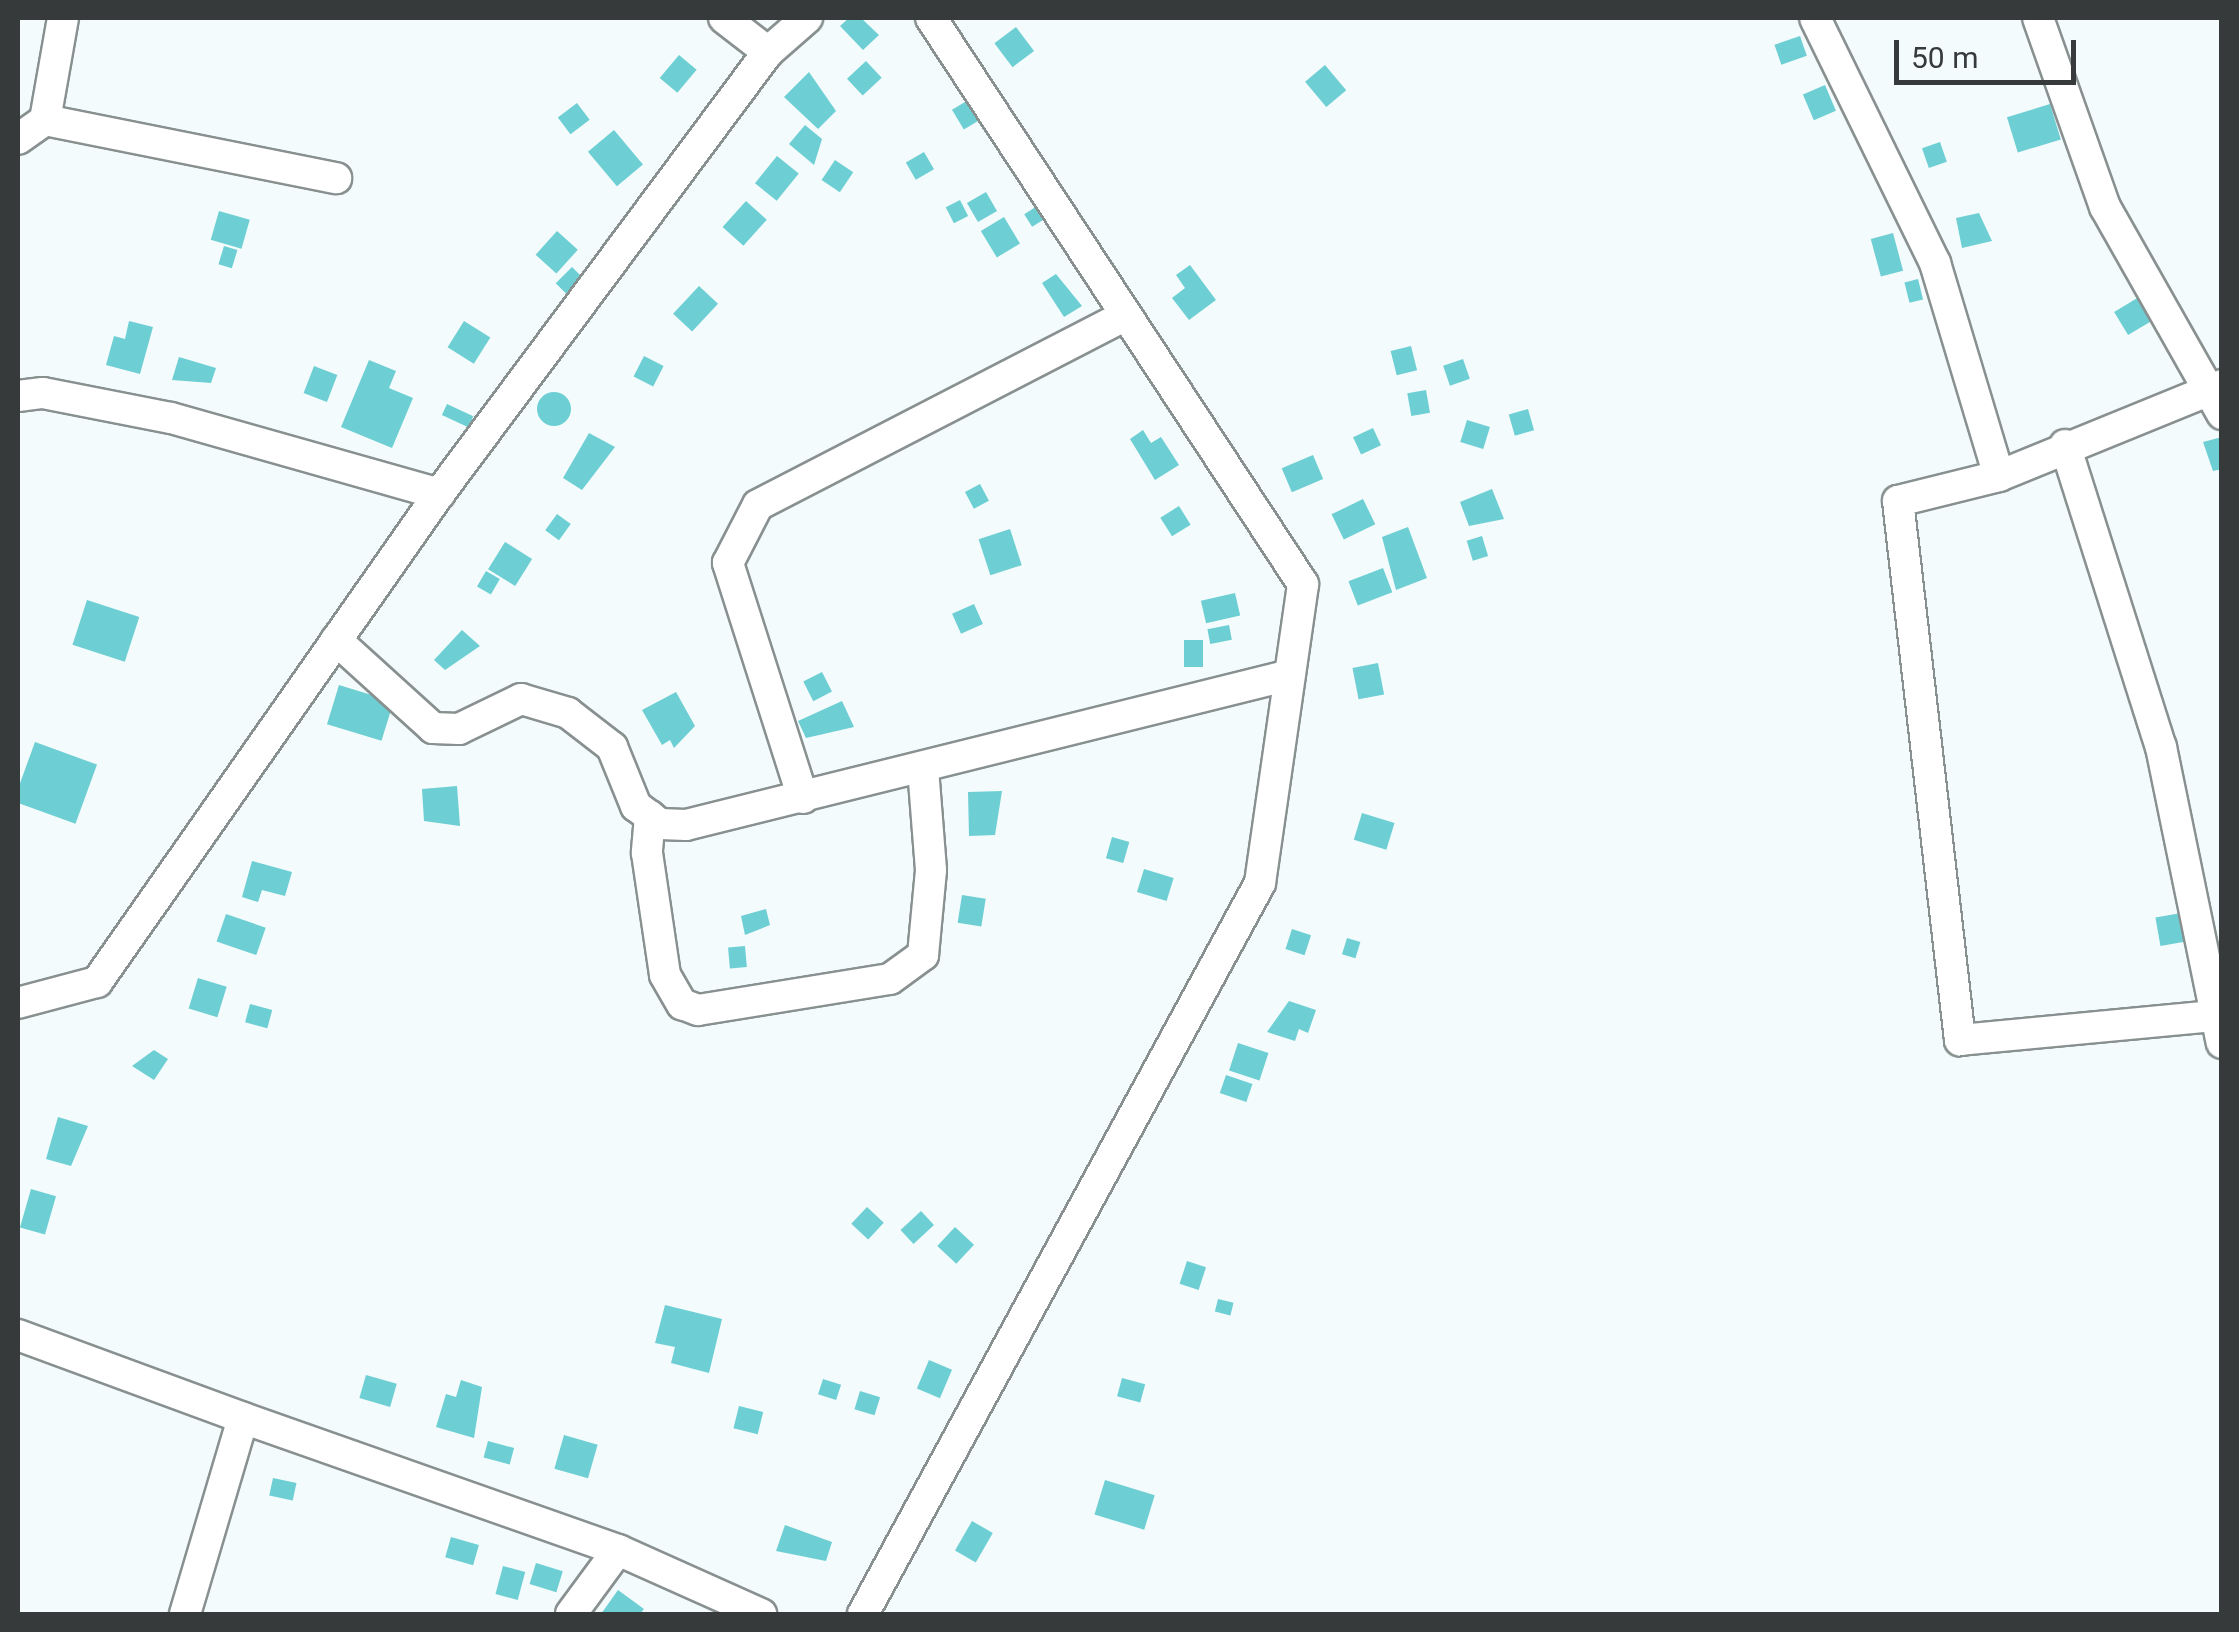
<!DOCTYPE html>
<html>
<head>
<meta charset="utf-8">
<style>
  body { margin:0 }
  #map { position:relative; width:2239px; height:1632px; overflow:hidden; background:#f3fbfc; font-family:Roboto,sans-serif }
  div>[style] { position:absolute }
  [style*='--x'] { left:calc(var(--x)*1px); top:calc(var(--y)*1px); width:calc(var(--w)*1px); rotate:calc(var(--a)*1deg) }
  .building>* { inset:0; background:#6dcfd3; transform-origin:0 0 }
  .round { border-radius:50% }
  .roads { filter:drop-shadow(2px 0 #889090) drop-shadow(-2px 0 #889090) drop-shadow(0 2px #889090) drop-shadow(0 -2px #889090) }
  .minor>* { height:30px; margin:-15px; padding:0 15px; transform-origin:15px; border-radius:15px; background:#fff }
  span { translate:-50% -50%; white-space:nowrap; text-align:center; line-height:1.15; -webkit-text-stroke:10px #f3fbfc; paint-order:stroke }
  .frame { position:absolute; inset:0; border:20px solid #373a3a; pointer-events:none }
  .scale { position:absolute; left:1894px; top:40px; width:182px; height:45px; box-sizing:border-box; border:5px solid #373a3a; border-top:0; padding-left:12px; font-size:30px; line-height:35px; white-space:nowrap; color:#373a3a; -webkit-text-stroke:8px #f3fbfc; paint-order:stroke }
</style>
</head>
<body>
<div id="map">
  <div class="building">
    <div style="clip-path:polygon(849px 18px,861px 18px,879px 35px,863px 50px,840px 26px)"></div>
    <div style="left:1016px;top:27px;width:30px;height:27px;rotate:53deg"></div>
    <div style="left:1800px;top:36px;width:21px;height:27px;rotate:71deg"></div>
    <div style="left:679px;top:55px;width:23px;height:30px;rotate:40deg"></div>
    <div style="left:866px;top:61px;width:23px;height:26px;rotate:47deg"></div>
    <div style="left:1325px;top:65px;width:33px;height:26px;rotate:50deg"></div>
    <div style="clip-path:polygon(809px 72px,836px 111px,818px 129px,784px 97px)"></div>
    <div style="left:1825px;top:85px;width:28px;height:24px;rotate:67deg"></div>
    <div style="left:970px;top:99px;width:23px;height:21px;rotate:59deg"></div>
    <div style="left:577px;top:103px;width:21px;height:24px;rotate:53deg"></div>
    <div style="left:2050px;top:104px;width:37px;height:45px;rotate:73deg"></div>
    <div style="clip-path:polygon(805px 125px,822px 139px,814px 165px,789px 144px)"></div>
    <div style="left:614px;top:130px;width:45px;height:34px;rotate:50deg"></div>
    <div style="left:1940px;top:142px;width:21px;height:19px;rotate:71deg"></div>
    <div style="left:924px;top:152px;width:20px;height:21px;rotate:60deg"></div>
    <div style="left:777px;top:156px;width:28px;height:35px;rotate:39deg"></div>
    <div style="left:835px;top:160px;width:22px;height:24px;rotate:34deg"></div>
    <div style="left:986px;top:192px;width:22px;height:22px;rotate:60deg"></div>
    <div style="left:960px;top:200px;width:18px;height:16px;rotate:63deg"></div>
    <div style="left:746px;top:201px;width:28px;height:35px;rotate:42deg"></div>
    <div style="left:1042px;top:203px;width:15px;height:21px;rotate:58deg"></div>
    <div style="left:219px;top:211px;width:32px;height:30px;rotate:16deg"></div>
    <div style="clip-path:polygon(1979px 213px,1992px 241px,1962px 248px,1956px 218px)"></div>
    <div style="left:1004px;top:217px;width:31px;height:27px;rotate:59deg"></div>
    <div style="left:557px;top:231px;width:28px;height:32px;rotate:42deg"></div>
    <div style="left:1893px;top:233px;width:39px;height:23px;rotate:75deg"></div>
    <div style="left:224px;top:246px;width:14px;height:19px;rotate:17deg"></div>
    <div style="clip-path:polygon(1190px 265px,1216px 300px,1189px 320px,1172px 298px,1185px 288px,1176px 275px)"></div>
    <div style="left:572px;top:267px;width:21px;height:23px;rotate:45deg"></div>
    <div style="clip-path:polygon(1056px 274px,1082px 306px,1064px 317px,1042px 283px)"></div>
    <div style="left:1918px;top:279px;width:21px;height:14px;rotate:76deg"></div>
    <div style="left:699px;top:286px;width:26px;height:38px;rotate:43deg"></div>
    <div style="left:2139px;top:297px;width:27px;height:29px;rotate:59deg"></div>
    <div style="clip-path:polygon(129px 321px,153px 327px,140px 374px,106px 365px,114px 336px,125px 339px)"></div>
    <div style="left:464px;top:321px;width:31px;height:31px;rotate:32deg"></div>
    <div style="left:1411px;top:346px;width:25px;height:21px;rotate:76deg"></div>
    <div style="left:644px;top:356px;width:22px;height:23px;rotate:27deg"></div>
    <div style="clip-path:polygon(179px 357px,216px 368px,211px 383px,172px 380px)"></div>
    <div style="left:1463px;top:359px;width:21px;height:21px;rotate:71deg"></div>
    <div style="clip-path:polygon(369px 360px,396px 371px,389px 388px,413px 398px,392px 448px,341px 427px)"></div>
    <div style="left:314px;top:366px;width:25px;height:29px;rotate:21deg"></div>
    <div style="left:1426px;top:390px;width:23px;height:19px;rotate:80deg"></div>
    <div class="round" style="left:537px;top:392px;width:34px;height:34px"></div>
    <div style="left:447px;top:404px;width:29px;height:12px;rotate:25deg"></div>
    <div style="left:1528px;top:409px;width:22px;height:20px;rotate:74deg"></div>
    <div style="left:1467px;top:420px;width:24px;height:23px;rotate:17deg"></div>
    <div style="left:1373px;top:428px;width:19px;height:22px;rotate:65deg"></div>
    <div style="clip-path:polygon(1143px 430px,1151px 443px,1161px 437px,1179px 465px,1155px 480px,1130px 439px)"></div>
    <div style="clip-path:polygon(589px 433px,615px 447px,582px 490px,563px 478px)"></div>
    <div style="clip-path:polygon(2222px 437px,2222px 469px,2213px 471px,2203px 442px)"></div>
    <div style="left:1313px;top:455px;width:26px;height:34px;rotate:67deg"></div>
    <div style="left:980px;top:484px;width:19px;height:17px;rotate:62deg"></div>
    <div style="clip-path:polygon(1492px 489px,1504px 519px,1469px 526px,1460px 502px)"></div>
    <div style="left:1363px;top:499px;width:28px;height:35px;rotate:64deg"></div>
    <div style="left:1179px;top:506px;width:22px;height:22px;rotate:58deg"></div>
    <div style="left:557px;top:514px;width:17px;height:20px;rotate:36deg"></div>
    <div style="clip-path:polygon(1408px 527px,1427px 578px,1396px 590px,1382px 537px)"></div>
    <div style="left:1010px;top:529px;width:38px;height:33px;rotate:72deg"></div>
    <div style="left:1482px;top:536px;width:21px;height:16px;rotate:73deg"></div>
    <div style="left:505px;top:542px;width:32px;height:32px;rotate:32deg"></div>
    <div style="left:1383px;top:568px;width:26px;height:37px;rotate:69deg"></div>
    <div style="left:486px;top:571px;width:16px;height:18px;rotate:30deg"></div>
    <div style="left:1235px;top:593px;width:23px;height:35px;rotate:77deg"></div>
    <div style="left:87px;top:600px;width:55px;height:47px;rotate:18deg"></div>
    <div style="left:974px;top:604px;width:22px;height:24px;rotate:66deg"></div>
    <div style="left:1229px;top:625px;width:15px;height:22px;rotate:79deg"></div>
    <div style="clip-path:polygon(462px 630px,480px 646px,445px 670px,434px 660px)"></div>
    <div style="left:1184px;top:640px;width:19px;height:27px"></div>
    <div style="left:1378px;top:663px;width:32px;height:26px;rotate:79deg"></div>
    <div style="left:822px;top:672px;width:22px;height:21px;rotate:63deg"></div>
    <div style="left:339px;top:685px;width:57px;height:41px;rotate:17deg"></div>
    <div style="clip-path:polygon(676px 692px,695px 726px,674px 748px,670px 740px,662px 745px,642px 710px)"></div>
    <div style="clip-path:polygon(842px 701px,854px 727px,806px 738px,798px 721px)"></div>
    <div style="left:35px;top:742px;width:66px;height:63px;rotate:20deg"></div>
    <div style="clip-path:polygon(457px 786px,460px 826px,424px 821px,422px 789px)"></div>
    <div style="clip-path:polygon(1002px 791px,995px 835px,969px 836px,968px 792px)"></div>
    <div style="left:1362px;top:813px;width:34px;height:28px;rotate:17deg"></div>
    <div style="left:1112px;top:837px;width:18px;height:22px;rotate:16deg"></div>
    <div style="clip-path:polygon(252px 861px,292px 872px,285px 896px,262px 890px,258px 902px,242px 897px)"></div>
    <div style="left:1144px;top:869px;width:31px;height:24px;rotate:17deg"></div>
    <div style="left:962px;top:895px;width:24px;height:28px;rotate:9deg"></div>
    <div style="clip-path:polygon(766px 909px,770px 925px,745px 935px,741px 916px)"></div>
    <div style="left:2181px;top:913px;width:29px;height:26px;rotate:80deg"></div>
    <div style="left:226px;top:914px;width:42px;height:29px;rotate:19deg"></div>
    <div style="left:1292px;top:929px;width:20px;height:21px;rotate:18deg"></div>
    <div style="left:1347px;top:938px;width:14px;height:17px;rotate:17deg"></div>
    <div style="left:745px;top:946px;width:21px;height:17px;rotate:85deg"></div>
    <div style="left:198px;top:978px;width:30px;height:32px;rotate:17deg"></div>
    <div style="clip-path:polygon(1289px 1001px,1316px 1010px,1308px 1033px,1299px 1029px,1295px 1041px,1267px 1032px)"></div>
    <div style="left:250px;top:1004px;width:23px;height:19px;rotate:15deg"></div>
    <div style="left:1238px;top:1043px;width:32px;height:29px;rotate:18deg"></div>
    <div style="clip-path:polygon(154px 1050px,168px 1059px,154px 1080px,132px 1066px)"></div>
    <div style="left:1226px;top:1075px;width:28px;height:19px;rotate:19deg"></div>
    <div style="clip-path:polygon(58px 1117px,88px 1126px,71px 1166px,46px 1159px)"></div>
    <div style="left:31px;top:1189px;width:26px;height:40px;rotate:16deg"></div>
    <div style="left:867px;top:1207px;width:23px;height:23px;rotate:43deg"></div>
    <div style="left:921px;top:1211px;width:19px;height:28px;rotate:47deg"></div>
    <div style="left:955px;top:1227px;width:26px;height:26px;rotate:43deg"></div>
    <div style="left:1187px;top:1261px;width:20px;height:24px;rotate:18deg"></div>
    <div style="left:1218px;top:1299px;width:16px;height:13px;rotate:14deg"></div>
    <div style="clip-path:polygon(665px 1305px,722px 1319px,709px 1373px,671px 1363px,675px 1347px,655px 1343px)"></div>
    <div style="left:929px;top:1360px;width:25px;height:31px;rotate:23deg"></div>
    <div style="left:366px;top:1375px;width:32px;height:24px;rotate:16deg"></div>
    <div style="left:1122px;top:1378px;width:24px;height:19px;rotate:15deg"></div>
    <div style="left:823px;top:1379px;width:19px;height:16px;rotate:18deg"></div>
    <div style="clip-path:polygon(461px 1380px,482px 1387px,474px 1438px,436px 1427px,446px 1394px,456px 1397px)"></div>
    <div style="left:860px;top:1391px;width:21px;height:19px;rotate:17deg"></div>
    <div style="left:739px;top:1406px;width:25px;height:23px;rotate:14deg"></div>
    <div style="left:564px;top:1435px;width:35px;height:35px;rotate:16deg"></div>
    <div style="left:488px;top:1441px;width:27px;height:17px;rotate:15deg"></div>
    <div style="left:273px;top:1478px;width:24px;height:18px;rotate:12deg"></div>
    <div style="left:1105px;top:1480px;width:52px;height:36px;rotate:17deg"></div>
    <div style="left:972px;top:1521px;width:24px;height:34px;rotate:30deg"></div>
    <div style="clip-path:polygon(785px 1525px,832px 1542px,826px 1561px,776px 1551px)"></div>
    <div style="left:451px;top:1537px;width:29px;height:21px;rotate:16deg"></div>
    <div style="left:536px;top:1563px;width:28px;height:22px;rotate:17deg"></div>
    <div style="left:503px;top:1566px;width:23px;height:29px;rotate:15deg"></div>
    <div style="clip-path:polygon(618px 1590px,644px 1609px,640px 1614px,601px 1614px)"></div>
  </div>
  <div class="roads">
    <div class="minor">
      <div style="--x:724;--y:18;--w:56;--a:37.7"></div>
      <div style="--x:1815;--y:18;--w:273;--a:63.9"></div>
      <div style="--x:1935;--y:263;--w:222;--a:73.3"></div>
      <div style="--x:1999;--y:476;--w:241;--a:-22.2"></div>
      <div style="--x:2038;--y:18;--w:201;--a:70.5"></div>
      <div style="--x:2105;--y:207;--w:238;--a:60.5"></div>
      <div style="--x:45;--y:120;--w:297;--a:11.3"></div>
      <div style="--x:18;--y:139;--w:33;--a:-35"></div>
      <div style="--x:45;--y:120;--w:104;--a:-80"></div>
      <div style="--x:18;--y:396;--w:25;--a:-7"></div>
      <div style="--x:43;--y:393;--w:130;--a:11.1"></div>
      <div style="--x:171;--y:418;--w:279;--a:15.8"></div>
      <div style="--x:2065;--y:445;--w:317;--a:72.4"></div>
      <div style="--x:2161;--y:747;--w:302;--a:78.4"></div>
      <div style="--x:1999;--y:476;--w:104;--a:166.1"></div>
      <div style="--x:1898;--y:501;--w:543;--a:83.44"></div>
      <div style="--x:1960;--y:1040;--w:253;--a:-5.4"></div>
      <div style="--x:336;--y:640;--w:131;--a:42.2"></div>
      <div style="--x:433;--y:728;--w:26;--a:2"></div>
      <div style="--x:459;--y:729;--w:69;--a:-25.8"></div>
      <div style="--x:521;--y:699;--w:49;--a:16.6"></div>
      <div style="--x:568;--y:713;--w:56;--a:37.7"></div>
      <div style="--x:612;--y:747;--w:64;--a:67.9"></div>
      <div style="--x:636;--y:806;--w:30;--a:37"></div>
      <div style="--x:660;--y:824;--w:26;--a:2"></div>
      <div style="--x:686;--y:825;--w:622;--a:-13.95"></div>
      <div style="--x:803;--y:798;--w:247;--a:-107.7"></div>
      <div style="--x:728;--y:563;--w:65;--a:-62.7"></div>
      <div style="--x:758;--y:505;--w:414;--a:-27.3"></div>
      <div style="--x:650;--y:816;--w:37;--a:95"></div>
      <div style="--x:647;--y:853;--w:123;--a:81.6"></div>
      <div style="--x:665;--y:975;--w:34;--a:60"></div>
      <div style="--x:682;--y:1004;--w:17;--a:21"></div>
      <div style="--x:698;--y:1010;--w:194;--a:-9.2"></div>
      <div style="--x:890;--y:979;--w:41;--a:-36"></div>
      <div style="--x:923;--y:955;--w:85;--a:-84.6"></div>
      <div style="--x:931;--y:870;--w:102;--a:-94.5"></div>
      <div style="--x:18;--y:1003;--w:82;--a:-14.9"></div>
      <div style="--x:97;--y:982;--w:596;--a:-54.98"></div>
      <div style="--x:439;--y:494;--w:551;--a:-53.34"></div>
      <div style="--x:768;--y:52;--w:52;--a:-41.1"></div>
      <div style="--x:18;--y:1335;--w:240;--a:20.2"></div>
      <div style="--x:185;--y:1614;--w:204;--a:-73.5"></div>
      <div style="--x:243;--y:1418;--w:398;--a:19.4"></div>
      <div style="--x:618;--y:1550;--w:157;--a:24.1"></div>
      <div style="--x:571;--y:1614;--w:79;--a:-53.7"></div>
      <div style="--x:863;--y:1614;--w:832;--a:-61.49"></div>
      <div style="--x:1260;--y:883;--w:302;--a:-81.8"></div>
      <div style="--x:1303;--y:584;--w:677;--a:-123.31"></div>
    </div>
  </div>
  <div class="frame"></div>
  <div class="scale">50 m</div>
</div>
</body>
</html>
